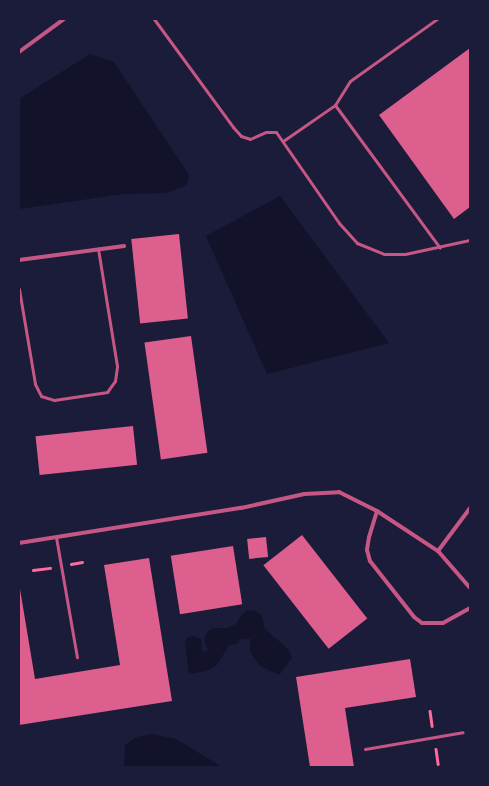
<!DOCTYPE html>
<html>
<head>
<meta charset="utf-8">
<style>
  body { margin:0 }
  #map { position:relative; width:489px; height:786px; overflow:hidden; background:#1b1b3a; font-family:"DejaVu Sans",sans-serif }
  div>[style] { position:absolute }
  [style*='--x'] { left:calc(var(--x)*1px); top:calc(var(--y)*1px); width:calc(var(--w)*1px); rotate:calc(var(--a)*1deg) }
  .water>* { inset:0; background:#12122b }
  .building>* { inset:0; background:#dd5f8e; transform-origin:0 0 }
  .path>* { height:2.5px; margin:-1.25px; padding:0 1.25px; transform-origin:1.25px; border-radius:1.25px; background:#ff6b9d }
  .service>* { height:3px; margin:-1.5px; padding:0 1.5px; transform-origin:1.5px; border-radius:1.5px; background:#c65784 }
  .minor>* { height:4px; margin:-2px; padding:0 2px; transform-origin:2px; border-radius:2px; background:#c65784 }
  span { translate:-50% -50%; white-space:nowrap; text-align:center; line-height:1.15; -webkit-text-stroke:3px #1b1b3a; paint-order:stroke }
  .frame { position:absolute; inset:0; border:20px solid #1b1b3a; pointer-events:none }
</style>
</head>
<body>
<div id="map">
  <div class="water">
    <div style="clip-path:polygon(90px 54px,114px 62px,189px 175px,187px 185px,166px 193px,123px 194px,19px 209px,19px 99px)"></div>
    <div style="clip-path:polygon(280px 196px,389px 343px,267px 374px,206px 236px)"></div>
    <div style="clip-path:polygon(248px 610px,256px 611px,262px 616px,265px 629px,289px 650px,292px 658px,279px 675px,260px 666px,250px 652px,250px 639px,241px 639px,237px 644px,229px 645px,217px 665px,206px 671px,189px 674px,185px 642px,187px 638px,194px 636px,201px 639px,202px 650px,206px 653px,208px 649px,204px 640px,207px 632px,213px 628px,227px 628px,236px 624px,242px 614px)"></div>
    <div style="clip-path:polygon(152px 734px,176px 739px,222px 767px,124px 767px,125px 745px,137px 737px)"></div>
  </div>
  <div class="building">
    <div style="clip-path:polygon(470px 48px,470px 207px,454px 219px,379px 115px)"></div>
    <div style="left:179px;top:234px;width:85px;height:48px;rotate:84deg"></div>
    <div style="left:191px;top:336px;width:118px;height:47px;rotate:82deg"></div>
    <div style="left:133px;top:426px;width:39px;height:98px;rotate:84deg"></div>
    <div style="left:302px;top:535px;width:106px;height:49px;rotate:52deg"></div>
    <div style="left:266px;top:537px;width:20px;height:19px;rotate:84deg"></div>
    <div style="left:233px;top:546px;width:59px;height:63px;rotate:81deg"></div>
    <div style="clip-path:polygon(149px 558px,172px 701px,19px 725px,19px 583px,35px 679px,120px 665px,104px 565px)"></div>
    <div style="clip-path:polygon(410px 659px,416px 697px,345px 708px,354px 767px,310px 767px,296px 677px)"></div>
  </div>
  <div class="path">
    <div style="--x:71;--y:564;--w:11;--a:-10"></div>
    <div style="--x:33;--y:570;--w:17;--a:-7"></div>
    <div style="--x:430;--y:711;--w:15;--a:82"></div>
    <div style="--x:436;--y:749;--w:15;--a:82"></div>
  </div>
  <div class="service">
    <div style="--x:154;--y:19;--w:134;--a:53.8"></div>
    <div style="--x:233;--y:127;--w:12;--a:48"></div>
    <div style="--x:241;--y:136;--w:9;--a:18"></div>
    <div style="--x:250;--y:139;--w:17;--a:-24"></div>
    <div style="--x:266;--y:132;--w:10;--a:0"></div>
    <div style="--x:276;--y:132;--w:111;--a:55.3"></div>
    <div style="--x:339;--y:223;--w:27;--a:48"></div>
    <div style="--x:357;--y:243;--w:29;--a:22"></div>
    <div style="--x:384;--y:254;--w:21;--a:0"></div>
    <div style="--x:405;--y:254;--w:66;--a:-12.2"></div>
    <div style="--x:335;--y:105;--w:177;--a:53.7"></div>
    <div style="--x:283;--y:141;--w:63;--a:-34.7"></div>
    <div style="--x:335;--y:105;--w:28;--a:-58"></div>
    <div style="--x:350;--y:81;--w:107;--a:-35.5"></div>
    <div style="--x:19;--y:289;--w:96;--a:80.4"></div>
    <div style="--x:35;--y:384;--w:13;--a:63"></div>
    <div style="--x:41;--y:396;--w:14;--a:17"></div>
    <div style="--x:54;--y:400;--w:54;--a:-8.6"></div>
    <div style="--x:107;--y:392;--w:14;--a:-54"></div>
    <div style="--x:115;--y:381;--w:15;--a:-82"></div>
    <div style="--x:117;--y:366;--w:119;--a:-99.2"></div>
    <div style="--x:56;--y:537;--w:122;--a:80.1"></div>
    <div style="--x:365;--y:749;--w:99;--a:-9.8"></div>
  </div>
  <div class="minor">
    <div style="--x:19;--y:52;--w:56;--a:-36.3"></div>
    <div style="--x:19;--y:260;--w:106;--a:-7.6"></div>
    <div style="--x:377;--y:511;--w:73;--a:33.3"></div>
    <div style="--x:438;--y:551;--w:49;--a:49.1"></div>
    <div style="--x:19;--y:543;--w:225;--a:-9"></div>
    <div style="--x:241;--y:508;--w:65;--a:-12.5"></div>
    <div style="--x:304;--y:494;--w:35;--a:-3"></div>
    <div style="--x:339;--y:492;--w:42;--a:26.6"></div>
    <div style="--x:377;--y:511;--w:27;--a:107"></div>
    <div style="--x:369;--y:537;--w:13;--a:99"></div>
    <div style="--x:367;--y:550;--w:11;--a:75"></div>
    <div style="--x:370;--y:561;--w:71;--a:51.8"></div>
    <div style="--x:414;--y:617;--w:10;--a:37"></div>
    <div style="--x:422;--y:623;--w:21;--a:0"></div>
    <div style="--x:443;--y:623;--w:31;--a:-29"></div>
    <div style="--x:438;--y:551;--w:54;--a:-53.3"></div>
  </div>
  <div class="frame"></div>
</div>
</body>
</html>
